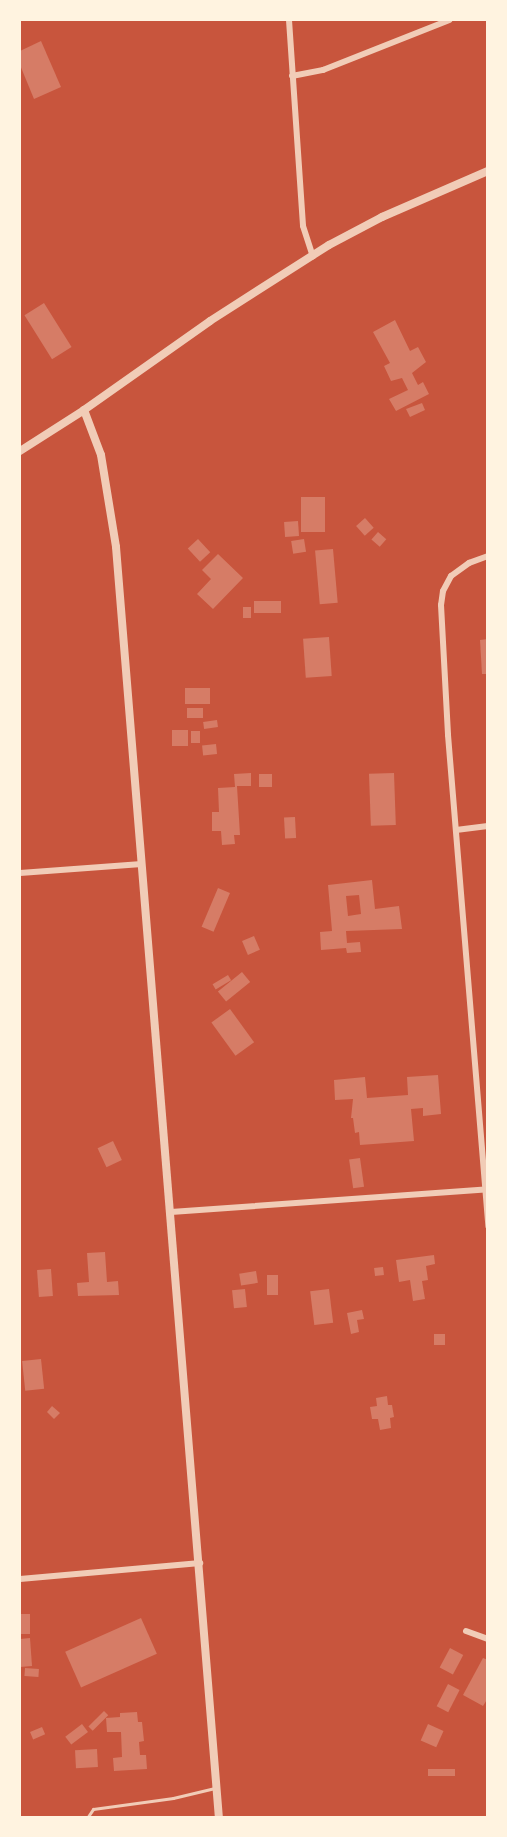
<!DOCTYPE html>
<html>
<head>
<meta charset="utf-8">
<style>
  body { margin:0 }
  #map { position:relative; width:507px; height:1837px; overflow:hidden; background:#c8553d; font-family:Overpass,sans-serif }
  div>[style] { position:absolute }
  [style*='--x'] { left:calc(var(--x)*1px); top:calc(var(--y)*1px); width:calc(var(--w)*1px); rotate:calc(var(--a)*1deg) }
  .building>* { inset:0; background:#d67c66; transform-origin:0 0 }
  .service>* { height:3px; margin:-1.5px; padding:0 1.5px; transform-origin:1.5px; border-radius:1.5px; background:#f1ccb7 }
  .minor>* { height:6px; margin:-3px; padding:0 3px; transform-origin:3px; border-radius:3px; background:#f1ccb7 }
  .tertiary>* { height:8px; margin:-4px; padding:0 4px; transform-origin:4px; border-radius:4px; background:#f1ccb7 }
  span { translate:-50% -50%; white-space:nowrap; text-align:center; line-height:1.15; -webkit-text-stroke:4.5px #fff3e0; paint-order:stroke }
  .frame { position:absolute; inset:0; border:21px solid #fff3e0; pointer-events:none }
</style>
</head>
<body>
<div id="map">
  <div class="building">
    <div style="clip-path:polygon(41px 41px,61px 87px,34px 99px,20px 65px,20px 51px)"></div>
    <div style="left:44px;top:303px;width:52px;height:23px;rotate:58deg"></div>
    <div style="clip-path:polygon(395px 320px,410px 351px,418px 347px,426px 362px,412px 373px,418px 385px,423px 382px,429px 394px,396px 411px,389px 399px,408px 390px,402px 378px,391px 381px,384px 366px,390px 363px,373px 332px)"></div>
    <div style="clip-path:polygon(422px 403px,425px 410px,410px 417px,406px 409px)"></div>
    <div style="left:301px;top:497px;width:24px;height:35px"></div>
    <div style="left:365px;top:518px;width:13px;height:12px;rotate:48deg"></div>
    <div style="left:298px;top:521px;width:15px;height:14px;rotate:86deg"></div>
    <div style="left:378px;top:532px;width:11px;height:10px;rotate:41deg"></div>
    <div style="left:198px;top:539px;width:18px;height:14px;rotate:47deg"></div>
    <div style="left:304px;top:539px;width:13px;height:13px;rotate:81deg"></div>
    <div style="left:333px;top:549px;width:54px;height:18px;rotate:85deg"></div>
    <div style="clip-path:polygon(218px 554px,243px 578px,213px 609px,197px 594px,211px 579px,202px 570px)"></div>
    <div style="left:281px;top:601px;width:12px;height:27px;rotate:90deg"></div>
    <div style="left:243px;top:607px;width:8px;height:11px"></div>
    <div style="left:329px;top:637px;width:39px;height:26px;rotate:86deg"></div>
    <div style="clip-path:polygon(488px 639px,488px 674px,482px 674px,480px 640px)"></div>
    <div style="left:210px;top:688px;width:16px;height:25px;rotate:90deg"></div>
    <div style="left:203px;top:708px;width:10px;height:16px;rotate:90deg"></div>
    <div style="left:217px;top:720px;width:7px;height:14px;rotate:82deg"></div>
    <div style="left:172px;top:730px;width:16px;height:16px"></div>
    <div style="left:191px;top:731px;width:9px;height:12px"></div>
    <div style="left:216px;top:744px;width:10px;height:14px;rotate:84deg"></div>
    <div style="clip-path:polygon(251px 773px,251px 786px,237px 786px,240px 835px,234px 835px,235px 844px,222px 845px,221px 831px,212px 831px,212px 812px,219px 812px,218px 788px,235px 787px,234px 774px)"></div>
    <div style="left:394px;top:773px;width:52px;height:25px;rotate:88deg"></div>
    <div style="left:259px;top:774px;width:13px;height:13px"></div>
    <div style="left:295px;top:817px;width:21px;height:11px;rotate:87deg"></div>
    <div style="clip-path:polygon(evenodd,372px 880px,375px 909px,399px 906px,402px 929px,346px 931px,347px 943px,360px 942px,361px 952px,347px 953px,346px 948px,321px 950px,320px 932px,332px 931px,328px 885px,372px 880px,359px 895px,361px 914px,348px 916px,346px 896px,359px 895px)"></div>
    <div style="left:218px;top:888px;width:13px;height:42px;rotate:23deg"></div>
    <div style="left:254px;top:936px;width:15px;height:13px;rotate:67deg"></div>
    <div style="left:242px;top:972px;width:13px;height:31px;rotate:51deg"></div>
    <div style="left:228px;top:975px;width:6px;height:18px;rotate:59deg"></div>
    <div style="left:230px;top:1009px;width:41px;height:23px;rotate:54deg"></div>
    <div style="clip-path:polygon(438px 1075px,441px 1114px,423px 1116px,423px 1108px,411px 1109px,414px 1141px,360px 1145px,359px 1132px,355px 1133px,353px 1118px,351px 1118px,353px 1099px,335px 1100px,334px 1080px,365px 1077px,367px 1098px,408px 1095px,407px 1077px)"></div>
    <div style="left:113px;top:1141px;width:21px;height:17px;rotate:65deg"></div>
    <div style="left:360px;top:1158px;width:29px;height:11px;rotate:82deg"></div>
    <div style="clip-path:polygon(105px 1252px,107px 1282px,118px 1281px,119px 1295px,78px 1296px,77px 1283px,89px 1282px,87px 1253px)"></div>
    <div style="clip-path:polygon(434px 1255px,435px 1264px,426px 1266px,428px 1280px,422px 1281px,425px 1299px,413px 1301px,410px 1280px,399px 1282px,396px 1260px)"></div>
    <div style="left:383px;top:1267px;width:8px;height:9px;rotate:83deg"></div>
    <div style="left:51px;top:1269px;width:27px;height:14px;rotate:86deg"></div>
    <div style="left:256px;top:1271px;width:12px;height:17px;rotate:81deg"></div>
    <div style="left:267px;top:1275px;width:11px;height:20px"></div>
    <div style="left:245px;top:1289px;width:18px;height:13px;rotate:84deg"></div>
    <div style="left:329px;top:1289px;width:34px;height:19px;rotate:83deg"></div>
    <div style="clip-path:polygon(362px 1310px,364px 1319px,357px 1320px,359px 1332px,351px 1334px,347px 1313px)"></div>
    <div style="left:434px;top:1334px;width:11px;height:11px"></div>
    <div style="left:41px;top:1359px;width:30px;height:19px;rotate:84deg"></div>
    <div style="clip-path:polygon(387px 1396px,388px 1405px,392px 1405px,394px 1417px,390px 1418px,391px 1428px,380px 1430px,378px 1419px,372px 1419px,370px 1407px,377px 1406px,376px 1398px)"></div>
    <div style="clip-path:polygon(52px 1406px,60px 1413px,54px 1419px,47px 1412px)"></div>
    <div style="left:20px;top:1614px;width:10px;height:20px"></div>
    <div style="left:141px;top:1618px;width:39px;height:83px;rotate:66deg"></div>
    <div style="clip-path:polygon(30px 1638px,32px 1666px,20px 1667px,20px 1639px)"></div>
    <div style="left:450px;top:1648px;width:15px;height:22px;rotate:28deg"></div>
    <div style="clip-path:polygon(483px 1658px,488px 1660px,488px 1698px,483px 1706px,463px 1695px)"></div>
    <div style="left:25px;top:1668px;width:14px;height:8px;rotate:4deg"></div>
    <div style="left:448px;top:1684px;width:13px;height:25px;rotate:27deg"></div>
    <div style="left:104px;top:1711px;width:6px;height:22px;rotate:45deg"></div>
    <div style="clip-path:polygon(137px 1712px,138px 1722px,142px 1722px,144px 1741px,139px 1742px,140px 1755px,146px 1755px,147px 1769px,114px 1771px,113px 1758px,122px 1757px,121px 1732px,107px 1732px,106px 1718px,120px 1717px,120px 1713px)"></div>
    <div style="left:82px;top:1724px;width:10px;height:21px;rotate:53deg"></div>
    <div style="left:428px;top:1724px;width:17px;height:18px;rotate:24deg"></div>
    <div style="left:42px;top:1727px;width:8px;height:13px;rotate:67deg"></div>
    <div style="left:97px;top:1749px;width:18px;height:22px;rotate:87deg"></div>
    <div style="left:455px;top:1769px;width:7px;height:27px;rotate:90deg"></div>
  </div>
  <div class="service">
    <div style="--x:87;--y:1818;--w:11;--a:-56"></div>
    <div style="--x:93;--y:1809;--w:81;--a:-7.8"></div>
    <div style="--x:173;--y:1798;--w:43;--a:-13.4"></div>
  </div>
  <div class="minor">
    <div style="--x:289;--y:20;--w:206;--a:86.1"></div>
    <div style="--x:303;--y:226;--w:32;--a:72"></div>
    <div style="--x:292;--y:76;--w:32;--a:-11"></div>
    <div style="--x:323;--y:70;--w:136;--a:-21.6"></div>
    <div style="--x:488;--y:556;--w:20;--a:160"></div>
    <div style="--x:469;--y:563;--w:22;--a:144"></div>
    <div style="--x:451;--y:576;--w:17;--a:118"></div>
    <div style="--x:443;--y:591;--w:14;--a:98"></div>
    <div style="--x:441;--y:605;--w:130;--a:86.9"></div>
    <div style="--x:448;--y:735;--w:493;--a:85.3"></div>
    <div style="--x:456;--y:830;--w:32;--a:-7"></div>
    <div style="--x:20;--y:873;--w:122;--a:-4.2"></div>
    <div style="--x:171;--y:1212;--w:318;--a:-4.1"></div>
    <div style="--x:20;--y:1579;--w:181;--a:-5.1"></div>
    <div style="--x:466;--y:1631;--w:23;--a:20"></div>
  </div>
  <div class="tertiary">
    <div style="--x:84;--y:410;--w:48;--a:69.3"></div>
    <div style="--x:101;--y:455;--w:93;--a:80.7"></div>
    <div style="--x:116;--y:547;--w:1275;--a:85.37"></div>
    <div style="--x:20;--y:451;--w:76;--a:-32.6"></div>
    <div style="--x:84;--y:410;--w:154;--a:-35.2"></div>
    <div style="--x:210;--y:321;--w:141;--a:-32.6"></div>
    <div style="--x:329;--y:245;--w:60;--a:-27.8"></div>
    <div style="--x:382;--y:217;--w:116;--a:-23.5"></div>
  </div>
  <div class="frame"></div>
</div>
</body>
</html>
